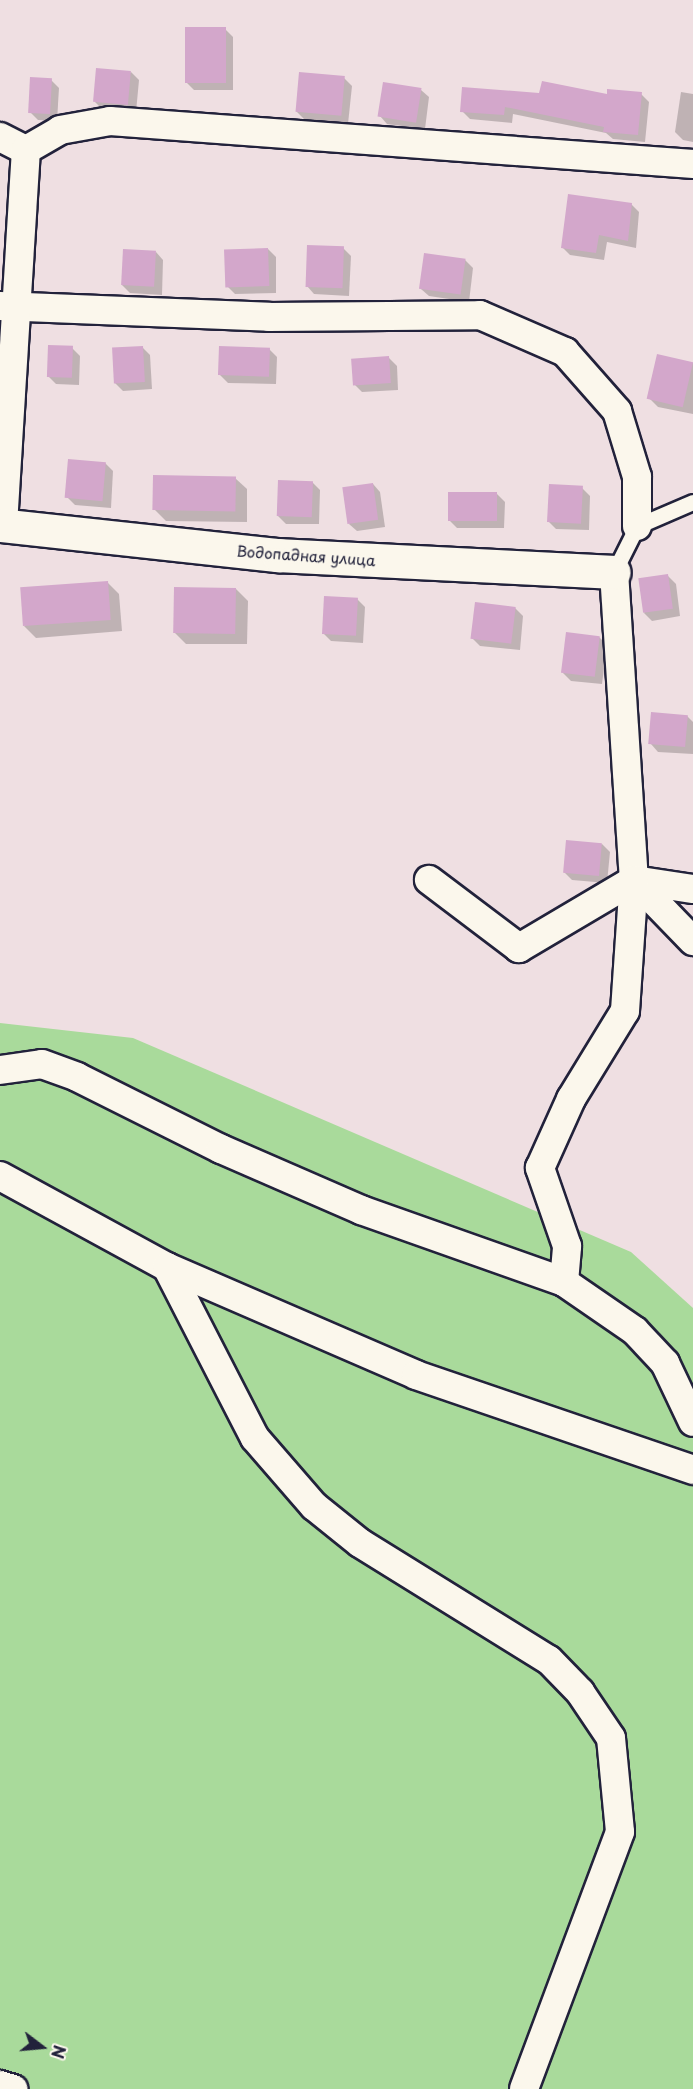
<!DOCTYPE html>
<html>
<head>
<meta charset="utf-8">
<style>
  body { margin:0 }
  #map { position:relative; width:693px; height:2089px; overflow:hidden; background:#efdfe2; font-family:"Playpen Sans",sans-serif }
  div>[style] { position:absolute }
  [style*='--x'] { left:calc(var(--x)*1px); top:calc(var(--y)*1px); width:calc(var(--w)*1px); rotate:calc(var(--a)*1deg) }
  .green>* { inset:0; background:#a9da9b }
  .shadow>* { inset:0; background:#0003 }
  .building>* { inset:0; background:#d3a7cb; transform-origin:0 0 }
  .roads { filter:drop-shadow(2px 0 #22223b) drop-shadow(-2px 0 #22223b) drop-shadow(0 2px #22223b) drop-shadow(0 -2px #22223b) }
  .lane>* { height:15px; margin:-7.5px; padding:0 7.5px; transform-origin:7.5px; border-radius:7.5px; background:#fbf7ec }
  .street>* { height:28px; margin:-14px; padding:0 14px; transform-origin:14px; border-radius:14px; background:#fbf7ec }
  .secondary>* { height:33px; margin:-16.5px; padding:0 16.5px; transform-origin:16.5px; border-radius:16.5px; background:#fbf7ec }
  span { translate:-50% -50%; white-space:nowrap; text-align:center; line-height:1.15; -webkit-text-stroke:5px #fbf7ec; paint-order:stroke }
  .street-label { font-size:15px; color:#22223b }
  .north { position:absolute; left:12px; top:2017px; width:60px; height:60px; -webkit-text-stroke:4px #fbf7ec; paint-order:stroke; rotate:106deg; font-size:16px; font-weight:700; line-height:24px; text-align:center; color:#22223b }
  .north::after { content:''; display:block; margin:auto; width:21px; height:27px; background:#22223b; clip-path:polygon(50% 0,100% 100%,50% 72%,0 100%) }
</style>
</head>
<body>
<div id="map">
  <div class="green">
    <div style="clip-path:polygon(0 1023px,133px 1038px,631px 1252px,693px 1308px,693px 2089px,0 2089px)"></div>
  </div>
  <div class="shadow">
    <div style="clip-path:polygon(225px 29px,233px 37px,233px 90px,194px 90px,186px 82px)"></div>
    <div style="clip-path:polygon(131px 72px,139px 80px,136px 112px,103px 110px,95px 102px)"></div>
    <div style="clip-path:polygon(344px 78px,352px 86px,348px 124px,304px 119px,296px 111px)"></div>
    <div style="clip-path:polygon(51px 80px,59px 88px,57px 121px,38px 120px,30px 112px)"></div>
    <div style="clip-path:polygon(421px 90px,429px 97px,425px 129px,387px 124px,380px 116px)"></div>
    <div style="clip-path:polygon(681px 92px,693px 94px,693px 142px,683px 140px,675px 132px)"></div>
    <div style="clip-path:polygon(641px 94px,649px 102px,645px 142px,613px 139px,606px 133px,513px 114px,512px 123px,470px 119px,462px 111px,541px 95px)"></div>
    <div style="clip-path:polygon(631px 204px,639px 212px,636px 248px,607px 242px,604px 260px,570px 255px,562px 247px)"></div>
    <div style="clip-path:polygon(343px 248px,351px 256px,349px 296px,314px 294px,307px 286px)"></div>
    <div style="clip-path:polygon(268px 249px,276px 257px,276px 293px,235px 294px,227px 286px)"></div>
    <div style="clip-path:polygon(156px 252px,163px 260px,162px 295px,130px 293px,122px 285px)"></div>
    <div style="clip-path:polygon(465px 260px,473px 268px,469px 302px,429px 296px,421px 289px)"></div>
    <div style="clip-path:polygon(142px 347px,150px 355px,152px 389px,123px 391px,115px 383px)"></div>
    <div style="clip-path:polygon(72px 348px,80px 356px,79px 385px,56px 384px,48px 376px)"></div>
    <div style="clip-path:polygon(269px 349px,277px 357px,276px 384px,228px 383px,220px 375px)"></div>
    <div style="clip-path:polygon(658px 356px,693px 363px,693px 414px,658px 407px,650px 399px)"></div>
    <div style="clip-path:polygon(389px 358px,397px 366px,398px 390px,362px 392px,354px 384px)"></div>
    <div style="clip-path:polygon(105px 463px,113px 471px,111px 508px,75px 505px,67px 497px)"></div>
    <div style="clip-path:polygon(235px 478px,247px 489px,247px 522px,166px 521px,154px 509px)"></div>
    <div style="clip-path:polygon(312px 482px,320px 490px,319px 524px,286px 524px,278px 516px)"></div>
    <div style="clip-path:polygon(373px 484px,380px 492px,385px 527px,357px 531px,349px 524px)"></div>
    <div style="clip-path:polygon(582px 488px,590px 496px,589px 530px,556px 529px,548px 521px)"></div>
    <div style="clip-path:polygon(497px 494px,505px 502px,504px 528px,457px 528px,449px 520px)"></div>
    <div style="clip-path:polygon(668px 576px,676px 584px,680px 616px,652px 621px,644px 613px)"></div>
    <div style="clip-path:polygon(107px 582px,119px 594px,122px 631px,36px 638px,24px 626px)"></div>
    <div style="clip-path:polygon(236px 589px,248px 601px,247px 644px,186px 644px,174px 632px)"></div>
    <div style="clip-path:polygon(357px 599px,365px 607px,363px 643px,331px 641px,323px 633px)"></div>
    <div style="clip-path:polygon(515px 608px,523px 616px,520px 650px,480px 646px,472px 638px)"></div>
    <div style="clip-path:polygon(599px 637px,607px 645px,602px 684px,571px 681px,563px 673px)"></div>
    <div style="clip-path:polygon(687px 716px,693px 722px,693px 754px,658px 752px,651px 744px)"></div>
    <div style="clip-path:polygon(602px 844px,610px 852px,607px 883px,572px 880px,564px 872px)"></div>
  </div>
  <div class="building">
    <div style="left:185px;top:27px;width:41px;height:56px"></div>
    <div style="left:96px;top:68px;width:35px;height:34px;rotate:5deg"></div>
    <div style="left:299px;top:72px;width:46px;height:40px;rotate:5deg"></div>
    <div style="left:30px;top:77px;width:22px;height:36px;rotate:3deg"></div>
    <div style="clip-path:polygon(542px 81px,607px 94px,607px 89px,642px 92px,638px 135px,603px 132px,604px 127px,505px 107px,504px 115px,460px 112px,462px 87px,539px 93px)"></div>
    <div style="left:383px;top:82px;width:39px;height:35px;rotate:9deg"></div>
    <div style="clip-path:polygon(568px 194px,632px 203px,628px 241px,599px 235px,596px 253px,561px 248px)"></div>
    <div style="left:307px;top:245px;width:37px;height:42px;rotate:2deg"></div>
    <div style="left:268px;top:248px;width:38px;height:44px;rotate:88deg"></div>
    <div style="left:123px;top:249px;width:33px;height:36px;rotate:3deg"></div>
    <div style="left:424px;top:253px;width:42px;height:36px;rotate:8deg"></div>
    <div style="left:48px;top:345px;width:25px;height:32px;rotate:2deg"></div>
    <div style="left:143px;top:346px;width:36px;height:31px;rotate:87deg"></div>
    <div style="left:219px;top:346px;width:51px;height:29px;rotate:2deg"></div>
    <div style="left:657px;top:354px;width:37px;height:46px;rotate:13deg"></div>
    <div style="left:389px;top:356px;width:27px;height:38px;rotate:86deg"></div>
    <div style="left:68px;top:459px;width:38px;height:39px;rotate:5deg"></div>
    <div style="left:153px;top:475px;width:83px;height:35px;rotate:1deg"></div>
    <div style="left:278px;top:480px;width:35px;height:36px;rotate:2deg"></div>
    <div style="left:373px;top:483px;width:37px;height:31px;rotate:82deg"></div>
    <div style="left:549px;top:484px;width:34px;height:38px;rotate:3deg"></div>
    <div style="left:448px;top:492px;width:49px;height:29px"></div>
    <div style="left:668px;top:574px;width:35px;height:30px;rotate:82deg"></div>
    <div style="left:108px;top:581px;width:39px;height:88px;rotate:86deg"></div>
    <div style="left:174px;top:587px;width:62px;height:46px;rotate:1deg"></div>
    <div style="left:324px;top:596px;width:34px;height:38px;rotate:3deg"></div>
    <div style="left:475px;top:602px;width:41px;height:37px;rotate:7deg"></div>
    <div style="left:566px;top:632px;width:34px;height:41px;rotate:7deg"></div>
    <div style="left:651px;top:712px;width:37px;height:32px;rotate:5deg"></div>
    <div style="left:566px;top:840px;width:36px;height:33px;rotate:5deg"></div>
  </div>
  <div class="roads">
    <div class="lane">
      <div style="--x:614;--y:572;--w:51;--a:-63.4"></div>
      <div style="--x:637;--y:526;--w:61;--a:-23.2"></div>
    </div>
    <div class="street">
      <div style="--x:0;--y:137;--w:29;--a:27"></div>
      <div style="--x:0;--y:306;--w:269;--a:2.3"></div>
      <div style="--x:269;--y:317;--w:211;--a:-0.5"></div>
      <div style="--x:480;--y:315;--w:93;--a:23.5"></div>
      <div style="--x:565;--y:352;--w:79;--a:48.6"></div>
      <div style="--x:617;--y:411;--w:69;--a:73.1"></div>
      <div style="--x:637;--y:477;--w:49;--a:90"></div>
      <div style="--x:3;--y:525;--w:376;--a:-86.5"></div>
      <div style="--x:26;--y:150;--w:39;--a:-30"></div>
      <div style="--x:60;--y:130;--w:51;--a:-10.2"></div>
      <div style="--x:110;--y:121;--w:585;--a:4.22"></div>
      <div style="--x:614;--y:572;--w:309;--a:86.3"></div>
      <div style="--x:634;--y:880;--w:85;--a:46"></div>
      <div style="--x:634;--y:880;--w:60;--a:8.7"></div>
      <div style="--x:0;--y:1070;--w:42;--a:-8.1"></div>
      <div style="--x:42;--y:1064;--w:37;--a:20"></div>
      <div style="--x:77;--y:1077;--w:161;--a:26.6"></div>
      <div style="--x:221;--y:1149;--w:153;--a:23.5"></div>
      <div style="--x:361;--y:1210;--w:215;--a:19.5"></div>
      <div style="--x:564;--y:1282;--w:36;--a:-85"></div>
      <div style="--x:567;--y:1246;--w:83;--a:-109.1"></div>
      <div style="--x:540;--y:1168;--w:76;--a:-65.8"></div>
      <div style="--x:571;--y:1099;--w:103;--a:-58.5"></div>
      <div style="--x:625;--y:1011;--w:131;--a:-86.1"></div>
      <div style="--x:634;--y:880;--w:134;--a:149.4"></div>
      <div style="--x:519;--y:948;--w:113;--a:-142.9"></div>
      <div style="--x:0;--y:1176;--w:190;--a:28.6"></div>
      <div style="--x:167;--y:1267;--w:271;--a:23.4"></div>
      <div style="--x:416;--y:1375;--w:293;--a:18.9"></div>
      <div style="--x:167;--y:1267;--w:192;--a:62.8"></div>
      <div style="--x:255;--y:1438;--w:90;--a:49.1"></div>
      <div style="--x:314;--y:1506;--w:59;--a:38.8"></div>
      <div style="--x:360;--y:1543;--w:222;--a:31.8"></div>
      <div style="--x:549;--y:1660;--w:45;--a:45.9"></div>
      <div style="--x:580;--y:1692;--w:55;--a:56"></div>
      <div style="--x:611;--y:1738;--w:94;--a:84.5"></div>
      <div style="--x:620;--y:1832;--w:274;--a:110.5"></div>
      <div style="--x:564;--y:1282;--w:86;--a:34.6"></div>
      <div style="--x:635;--y:1331;--w:44;--a:46.8"></div>
      <div style="--x:665;--y:1363;--w:65;--a:64.6"></div>
      <div style="--x:0;--y:2085;--w:14;--a:17"></div>
    </div>
    <div class="secondary">
      <div style="--x:0;--y:525;--w:280;--a:6.2"></div>
      <div style="--x:278;--y:555;--w:336;--a:2.9"></div>
    </div>
  </div>
  <div class="street-label">
    <span style="left:306px;top:555px;rotate:4deg">Водопадная улица</span>
  </div>
  <div class="north">N</div>
</div>
</body>
</html>
